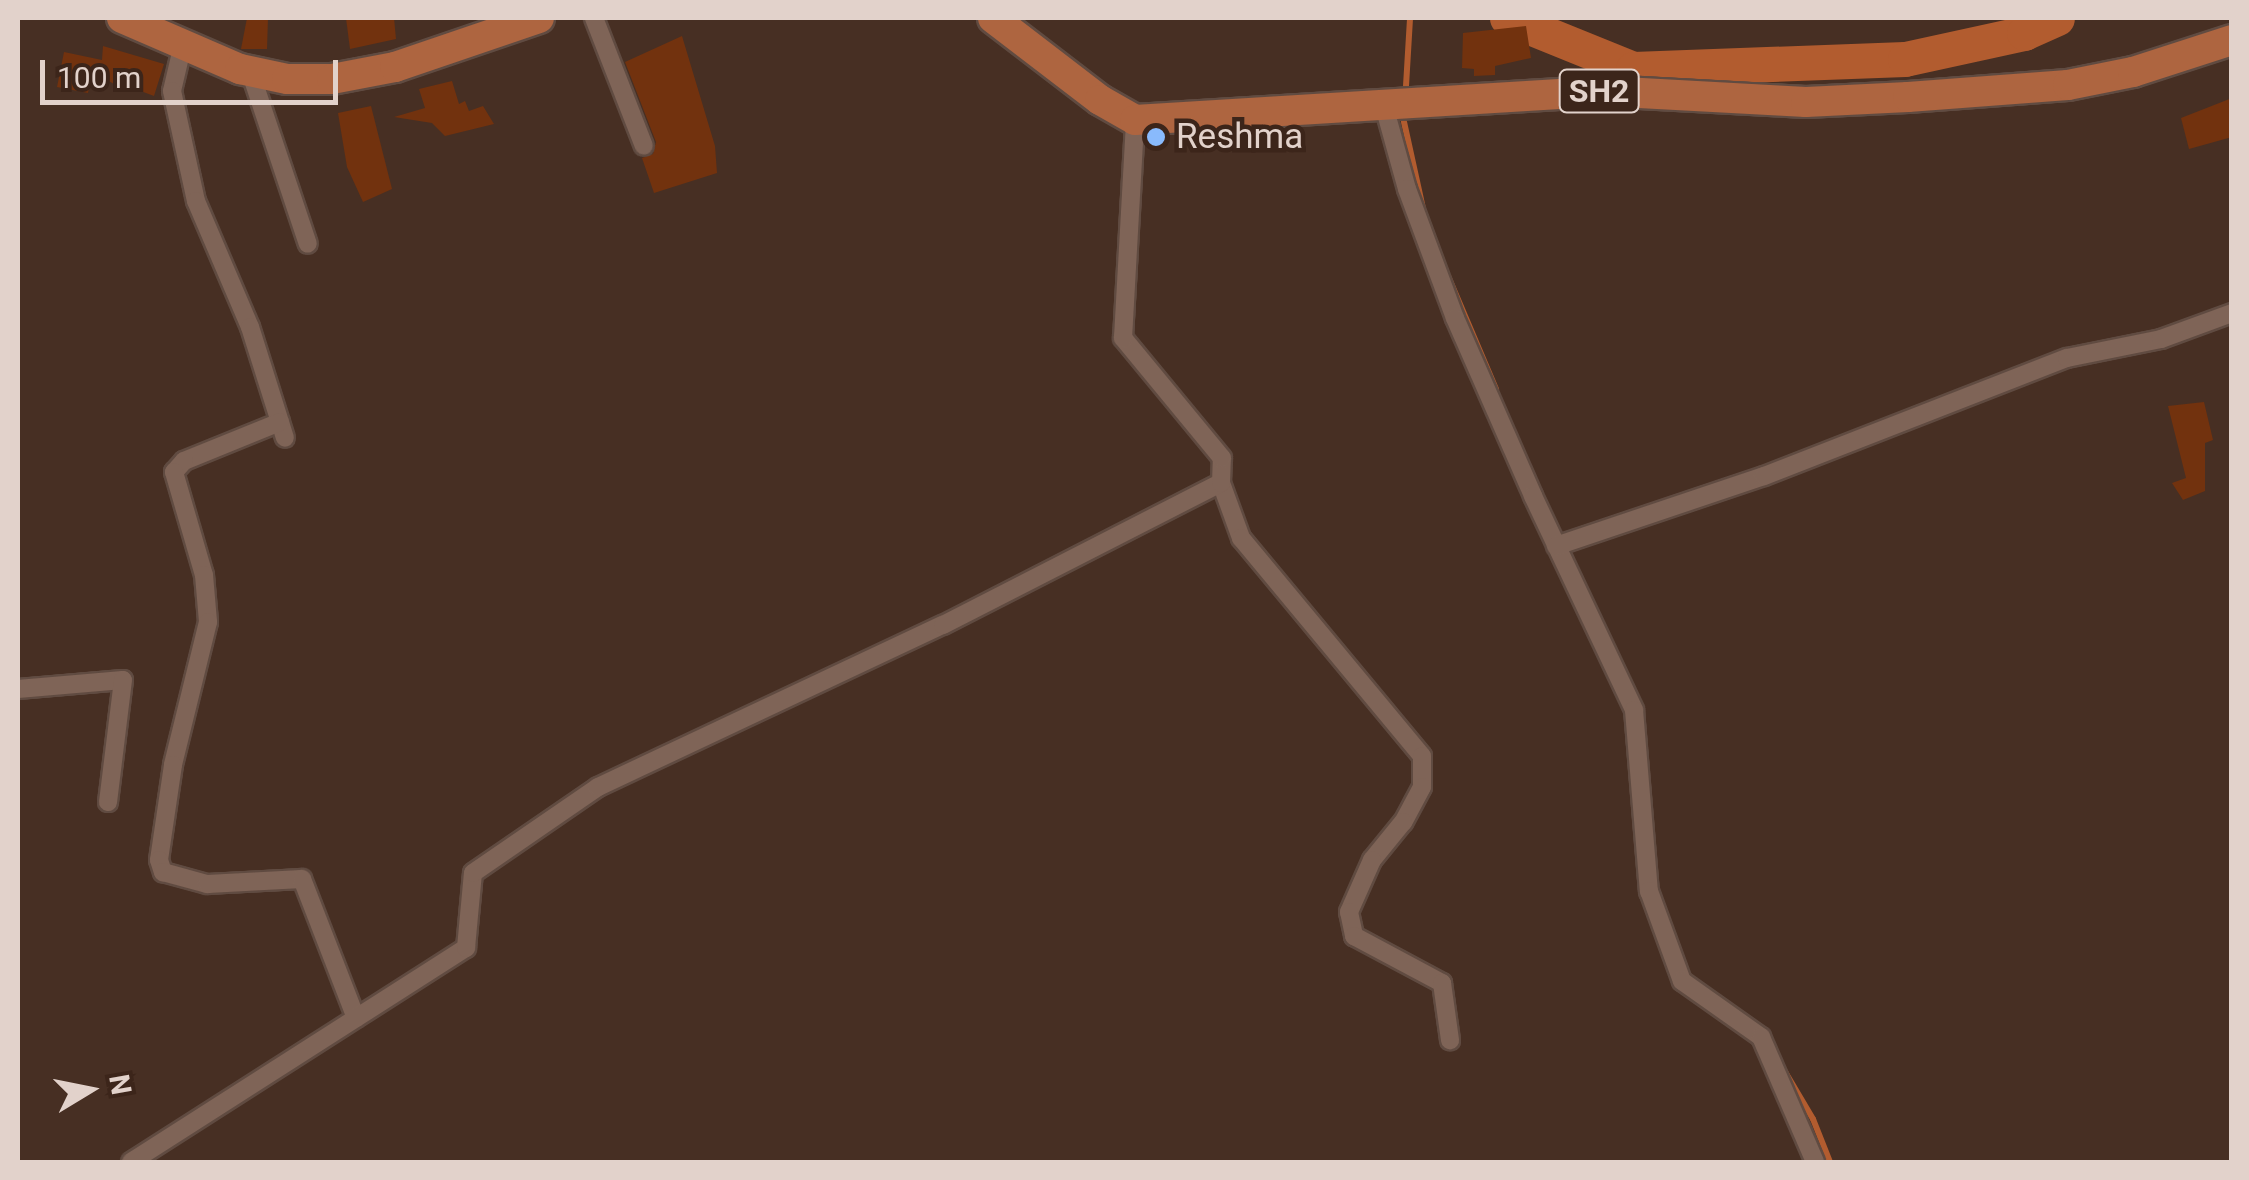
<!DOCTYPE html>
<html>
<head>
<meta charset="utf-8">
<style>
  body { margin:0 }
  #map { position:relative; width:2249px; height:1180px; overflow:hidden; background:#472f23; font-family:Roboto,sans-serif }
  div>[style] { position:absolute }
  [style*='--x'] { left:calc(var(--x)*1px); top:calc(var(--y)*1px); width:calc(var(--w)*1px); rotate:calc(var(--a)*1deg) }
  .stream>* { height:6px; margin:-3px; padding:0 3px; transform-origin:3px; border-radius:3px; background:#b25c2f }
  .river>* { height:35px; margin:-17.5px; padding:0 17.5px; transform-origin:17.5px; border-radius:17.5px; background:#b25c2f }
  .building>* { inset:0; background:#72320e }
  .roads { filter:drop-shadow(2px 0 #604b41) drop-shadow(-2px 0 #604b41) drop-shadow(0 2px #604b41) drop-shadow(0 -2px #604b41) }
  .minor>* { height:18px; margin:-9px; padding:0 9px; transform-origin:9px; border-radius:9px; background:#7f6457 }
  .primary>* { height:30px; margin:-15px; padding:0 15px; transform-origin:15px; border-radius:15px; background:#ae6540 }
  .dots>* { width:28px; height:28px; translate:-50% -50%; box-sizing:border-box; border:5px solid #3c251a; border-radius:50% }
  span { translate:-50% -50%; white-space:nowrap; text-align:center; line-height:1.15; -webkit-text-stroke:9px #3c251a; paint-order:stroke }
  .shield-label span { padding:2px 8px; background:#3c251a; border:2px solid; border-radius:8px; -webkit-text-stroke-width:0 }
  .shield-label { font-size:32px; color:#e2d2cb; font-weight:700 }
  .poi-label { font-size:35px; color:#e2d2cb }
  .left { translate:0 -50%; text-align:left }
  .frame { position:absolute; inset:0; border:20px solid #e2d2cb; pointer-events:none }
  .north { position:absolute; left:40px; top:1040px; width:100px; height:100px; -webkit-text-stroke:8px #3c251a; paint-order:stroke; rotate:80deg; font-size:28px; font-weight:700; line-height:40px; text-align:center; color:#e2d2cb }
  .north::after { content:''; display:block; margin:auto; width:35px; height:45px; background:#e2d2cb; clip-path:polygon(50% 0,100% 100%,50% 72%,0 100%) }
  .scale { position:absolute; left:40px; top:60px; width:298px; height:45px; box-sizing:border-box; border:5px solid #e2d2cb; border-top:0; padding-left:12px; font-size:30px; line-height:35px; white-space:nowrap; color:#e2d2cb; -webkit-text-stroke:8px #3c251a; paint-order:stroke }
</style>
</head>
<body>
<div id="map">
  <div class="stream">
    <div style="--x:1406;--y:86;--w:68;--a:-86.6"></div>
    <div style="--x:1404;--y:122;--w:93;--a:77.6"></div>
    <div style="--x:1448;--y:276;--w:123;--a:67"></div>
    <div style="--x:1784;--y:1070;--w:57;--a:59.4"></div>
    <div style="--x:1813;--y:1119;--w:46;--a:68.4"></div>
  </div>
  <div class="river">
    <div style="--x:1507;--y:18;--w:136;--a:22"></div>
    <div style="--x:1633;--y:69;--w:272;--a:-2.1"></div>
    <div style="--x:1905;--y:59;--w:122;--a:-12.3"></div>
    <div style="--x:2024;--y:33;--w:36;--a:-24"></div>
  </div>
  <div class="building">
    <div style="clip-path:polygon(247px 18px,268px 18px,267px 49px,241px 49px)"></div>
    <div style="clip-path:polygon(346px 18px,394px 18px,396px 39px,350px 49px)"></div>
    <div style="clip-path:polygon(1526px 26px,1531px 58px,1495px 66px,1495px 75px,1474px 76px,1474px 69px,1462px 68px,1463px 33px)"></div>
    <div style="clip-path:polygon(682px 36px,715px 146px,717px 173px,654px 193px,642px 158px,653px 154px,656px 142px,625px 62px)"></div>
    <div style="clip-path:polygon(103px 46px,164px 64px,154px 96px,130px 87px,129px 92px,92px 72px,88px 93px,57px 87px,64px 52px,102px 60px)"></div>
    <div style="clip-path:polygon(452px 81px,459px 104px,465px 101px,469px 111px,483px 106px,494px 124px,445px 136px,432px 123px,394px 117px,425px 108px,419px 89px)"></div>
    <div style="clip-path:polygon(2232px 98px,2232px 137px,2189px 149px,2181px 118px)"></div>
    <div style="clip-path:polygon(371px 106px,392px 189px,363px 202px,347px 167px,338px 113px)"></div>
    <div style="clip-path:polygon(2204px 402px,2213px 440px,2205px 443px,2205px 491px,2183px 500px,2172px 483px,2186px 478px,2168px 406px)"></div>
  </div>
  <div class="roads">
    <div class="minor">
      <div style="--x:594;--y:18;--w:137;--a:68.7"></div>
      <div style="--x:183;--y:44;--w:48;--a:103.2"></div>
      <div style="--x:172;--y:91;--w:113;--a:77.7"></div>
      <div style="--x:196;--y:201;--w:137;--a:66.8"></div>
      <div style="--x:250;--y:327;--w:116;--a:72.5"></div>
      <div style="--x:250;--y:71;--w:182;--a:71.5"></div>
      <div style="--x:1384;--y:106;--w:86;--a:74.5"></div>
      <div style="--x:1407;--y:189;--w:138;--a:69.6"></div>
      <div style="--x:1455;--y:318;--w:194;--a:66.3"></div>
      <div style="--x:1533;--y:496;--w:237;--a:64.7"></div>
      <div style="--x:1634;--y:710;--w:182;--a:85.3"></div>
      <div style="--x:1649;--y:891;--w:96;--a:69.9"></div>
      <div style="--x:1682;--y:981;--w:97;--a:35.3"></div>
      <div style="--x:1761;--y:1037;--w:136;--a:66.6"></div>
      <div style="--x:280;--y:422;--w:104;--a:157.9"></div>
      <div style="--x:184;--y:461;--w:15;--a:132"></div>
      <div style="--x:174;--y:472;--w:107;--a:73.8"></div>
      <div style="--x:204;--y:575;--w:47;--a:85.1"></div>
      <div style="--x:208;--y:622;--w:147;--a:103.8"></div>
      <div style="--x:173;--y:765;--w:96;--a:98.4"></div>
      <div style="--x:159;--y:860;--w:13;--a:72"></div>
      <div style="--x:163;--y:872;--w:46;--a:15.3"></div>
      <div style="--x:207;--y:884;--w:95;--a:-3"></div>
      <div style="--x:302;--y:879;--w:149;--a:68.8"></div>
      <div style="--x:1221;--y:483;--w:59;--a:70"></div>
      <div style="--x:1241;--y:538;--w:283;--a:50.3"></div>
      <div style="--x:1422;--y:756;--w:31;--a:90"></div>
      <div style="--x:1422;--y:787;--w:40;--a:118"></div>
      <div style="--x:1403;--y:822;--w:49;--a:129.2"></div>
      <div style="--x:1372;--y:860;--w:57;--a:113.9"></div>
      <div style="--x:1349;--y:912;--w:25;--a:78"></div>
      <div style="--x:1354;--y:936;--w:100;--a:28.1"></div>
      <div style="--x:1442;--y:983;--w:58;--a:82"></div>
      <div style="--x:1556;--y:546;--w:219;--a:-18.6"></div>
      <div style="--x:1764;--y:476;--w:325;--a:-21.3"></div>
      <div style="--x:2067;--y:358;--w:96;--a:-11.4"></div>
      <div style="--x:2161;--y:339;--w:76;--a:-20.1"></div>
      <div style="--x:18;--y:689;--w:105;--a:-4.9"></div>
      <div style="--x:123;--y:680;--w:123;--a:97"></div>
      <div style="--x:131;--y:1162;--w:398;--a:-32.6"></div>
      <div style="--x:466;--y:948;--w:75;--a:-84.7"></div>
      <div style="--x:473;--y:873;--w:152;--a:-34.5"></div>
      <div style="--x:598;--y:787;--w:381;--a:-25.2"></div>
      <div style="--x:943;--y:625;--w:312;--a:-27.1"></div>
      <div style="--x:1221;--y:483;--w:25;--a:-88"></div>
      <div style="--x:1222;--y:458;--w:156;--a:-129.5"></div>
      <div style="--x:1123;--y:338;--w:218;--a:-86.8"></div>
    </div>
    <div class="primary">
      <div style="--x:122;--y:18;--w:129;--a:23.4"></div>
      <div style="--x:240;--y:69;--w:48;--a:12"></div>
      <div style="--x:287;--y:79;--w:45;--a:0"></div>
      <div style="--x:332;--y:79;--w:64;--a:-10.8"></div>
      <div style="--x:395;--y:67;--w:152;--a:-18.8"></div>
      <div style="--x:993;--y:18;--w:135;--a:37.5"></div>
      <div style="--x:1100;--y:100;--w:40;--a:29.7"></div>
      <div style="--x:1135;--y:120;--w:470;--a:-3.5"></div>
      <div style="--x:1604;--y:91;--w:202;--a:3.1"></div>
      <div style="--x:1806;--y:102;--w:102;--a:-2.8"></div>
      <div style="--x:1908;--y:97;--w:160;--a:-4.3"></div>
      <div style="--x:2068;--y:85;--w:66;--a:-11.3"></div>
      <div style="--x:2133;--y:72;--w:104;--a:-17.9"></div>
    </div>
  </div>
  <div class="dots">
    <div style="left:1156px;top:137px;background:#89bafc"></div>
  </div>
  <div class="shield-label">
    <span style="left:1599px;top:91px">SH2</span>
  </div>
  <div class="poi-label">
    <span class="left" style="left:1176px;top:137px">Reshma</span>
  </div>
  <div class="frame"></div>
  <div class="north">N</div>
  <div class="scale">100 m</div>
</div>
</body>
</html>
